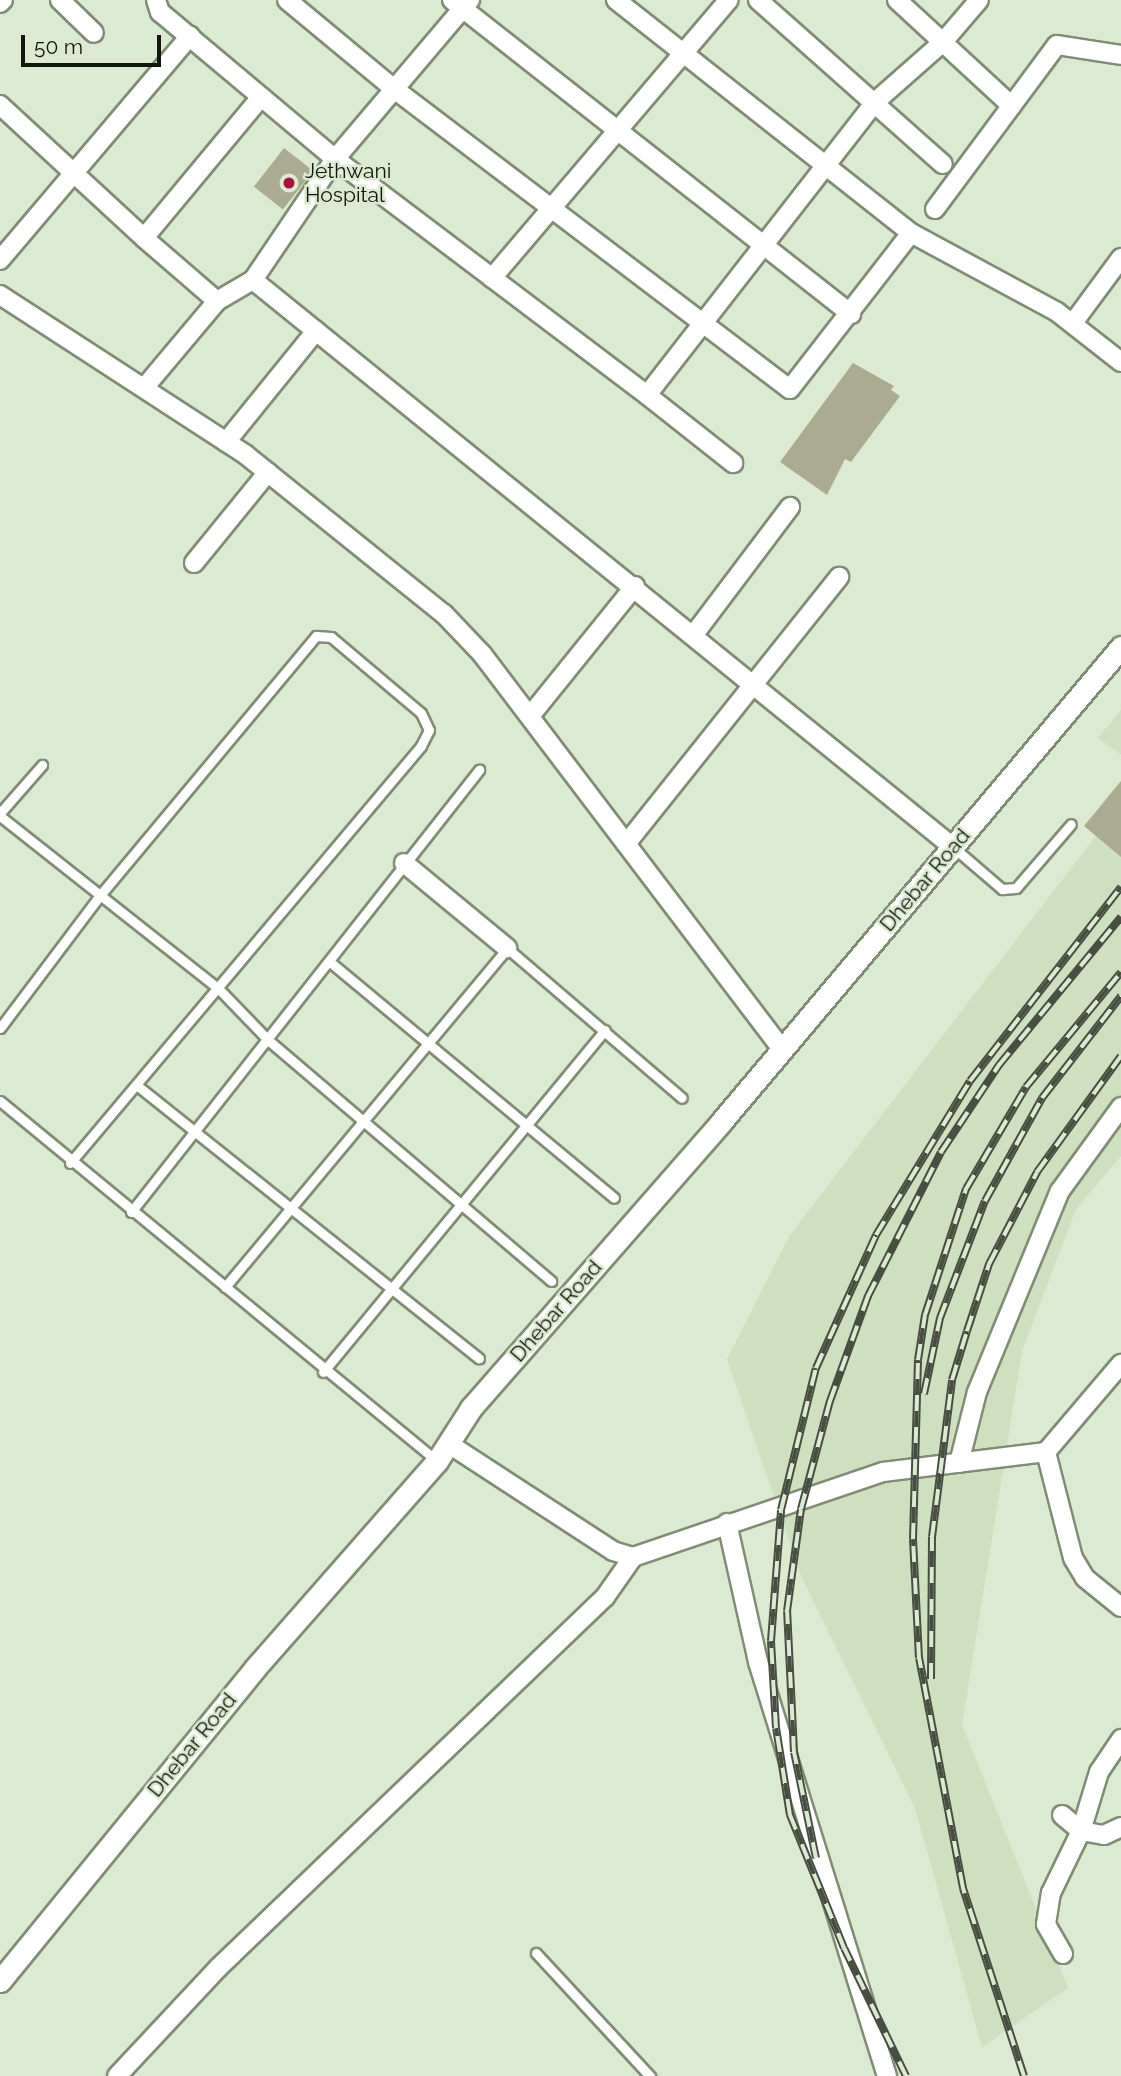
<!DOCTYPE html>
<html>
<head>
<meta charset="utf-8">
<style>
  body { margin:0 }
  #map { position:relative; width:1121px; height:2076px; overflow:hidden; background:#dbead0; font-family:Raleway,sans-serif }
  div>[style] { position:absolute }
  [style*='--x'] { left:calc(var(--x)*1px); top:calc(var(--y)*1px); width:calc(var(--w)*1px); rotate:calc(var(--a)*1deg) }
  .built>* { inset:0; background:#cee0bf }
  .building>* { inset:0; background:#abab8f; transform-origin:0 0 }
  .roads { filter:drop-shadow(2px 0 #808d75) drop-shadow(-2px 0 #808d75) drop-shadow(0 2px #808d75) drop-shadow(0 -2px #808d75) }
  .service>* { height:9px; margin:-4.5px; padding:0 4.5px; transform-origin:4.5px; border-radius:4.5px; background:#fff }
  .minor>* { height:18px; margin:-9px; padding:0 9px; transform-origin:9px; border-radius:9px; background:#fff }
  .tertiary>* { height:21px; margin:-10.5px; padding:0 10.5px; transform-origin:10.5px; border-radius:10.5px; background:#fff }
  .rail>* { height:8px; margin-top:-4px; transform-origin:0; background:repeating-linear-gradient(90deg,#dbead0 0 16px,#484f42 0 32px); box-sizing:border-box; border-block:2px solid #484f42 }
  .dots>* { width:19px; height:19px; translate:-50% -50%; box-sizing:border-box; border:4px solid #dbead0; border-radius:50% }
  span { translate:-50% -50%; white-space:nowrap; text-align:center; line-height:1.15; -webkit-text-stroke:5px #dbead0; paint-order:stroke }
  .poi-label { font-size:21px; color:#12170e }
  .left { translate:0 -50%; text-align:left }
  .street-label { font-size:21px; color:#12170e }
  .scale { position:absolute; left:21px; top:35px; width:140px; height:32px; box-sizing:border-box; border:4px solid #12170e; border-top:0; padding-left:9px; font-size:21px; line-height:24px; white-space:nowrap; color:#12170e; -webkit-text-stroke:5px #dbead0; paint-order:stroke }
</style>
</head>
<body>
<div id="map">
  <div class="built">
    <div style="clip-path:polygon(1121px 710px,1121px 755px,1098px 738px)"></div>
    <div style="clip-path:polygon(1121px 803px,1121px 1156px,1076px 1209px,1022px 1351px,962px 1725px,1068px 1988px,982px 2047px,915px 1808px,801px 1576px,727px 1359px,790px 1235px)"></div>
  </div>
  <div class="building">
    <div style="left:284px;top:148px;width:37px;height:49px;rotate:38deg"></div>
    <div style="clip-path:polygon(853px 363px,894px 386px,891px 390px,900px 396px,851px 462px,845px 459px,827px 495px,780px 462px)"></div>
    <div style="clip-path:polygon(1121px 781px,1121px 857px,1084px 826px)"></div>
  </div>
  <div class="roads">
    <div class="service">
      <div style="--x:0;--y:813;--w:64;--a:-48.8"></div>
      <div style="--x:0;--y:816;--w:279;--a:38.3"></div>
      <div style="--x:219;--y:989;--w:71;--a:46.1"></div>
      <div style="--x:268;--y:1040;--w:372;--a:40.4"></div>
      <div style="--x:953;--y:847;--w:65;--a:40.6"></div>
      <div style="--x:1002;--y:889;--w:14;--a:-4"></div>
      <div style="--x:1016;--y:888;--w:84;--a:-49.3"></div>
      <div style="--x:330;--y:962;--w:369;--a:39.7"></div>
      <div style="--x:0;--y:1028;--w:168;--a:-53"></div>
      <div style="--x:101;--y:894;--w:336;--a:-50.2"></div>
      <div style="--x:316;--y:636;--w:15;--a:4"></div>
      <div style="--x:331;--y:637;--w:118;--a:40.2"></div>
      <div style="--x:421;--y:713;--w:19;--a:65"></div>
      <div style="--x:429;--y:730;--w:18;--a:117"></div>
      <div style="--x:421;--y:746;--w:545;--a:130.09"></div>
      <div style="--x:139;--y:1087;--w:435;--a:38.6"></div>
      <div style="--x:0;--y:1101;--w:566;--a:39.48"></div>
      <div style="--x:131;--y:1212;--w:563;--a:-51.79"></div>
      <div style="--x:225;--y:1287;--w:441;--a:-50.2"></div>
      <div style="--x:507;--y:948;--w:230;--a:40.6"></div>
      <div style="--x:323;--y:1372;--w:443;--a:-50.5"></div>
      <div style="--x:536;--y:1953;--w:168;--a:47.2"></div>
    </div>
    <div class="minor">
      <div style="--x:60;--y:0;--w:47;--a:44.1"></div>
      <div style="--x:156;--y:0;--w:13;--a:72"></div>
      <div style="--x:160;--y:12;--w:229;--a:40"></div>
      <div style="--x:335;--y:159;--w:391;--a:37.1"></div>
      <div style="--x:647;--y:395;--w:371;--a:-52.1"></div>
      <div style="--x:875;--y:102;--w:91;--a:-41.4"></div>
      <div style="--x:943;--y:42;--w:55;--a:-49.4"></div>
      <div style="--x:287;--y:0;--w:138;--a:39.7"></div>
      <div style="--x:393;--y:88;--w:498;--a:37.2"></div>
      <div style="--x:790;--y:389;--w:197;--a:-52.2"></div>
      <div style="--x:452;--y:0;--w:508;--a:38.2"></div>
      <div style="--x:616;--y:0;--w:376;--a:38.3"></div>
      <div style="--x:911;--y:233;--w:166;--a:28.4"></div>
      <div style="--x:1057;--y:312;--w:81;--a:38"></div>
      <div style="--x:758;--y:0;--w:247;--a:41.6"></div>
      <div style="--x:897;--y:0;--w:156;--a:42.7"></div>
      <div style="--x:0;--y:3;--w:4;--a:-45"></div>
      <div style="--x:261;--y:97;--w:183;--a:129.7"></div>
      <div style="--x:144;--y:238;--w:96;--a:40.8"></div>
      <div style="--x:217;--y:301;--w:42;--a:-30.3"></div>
      <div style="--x:253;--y:280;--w:146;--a:-55.9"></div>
      <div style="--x:335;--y:159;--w:209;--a:-49.7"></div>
      <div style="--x:0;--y:105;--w:196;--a:42.7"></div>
      <div style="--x:935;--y:209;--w:204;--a:-53.4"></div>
      <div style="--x:1057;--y:45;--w:65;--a:8.9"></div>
      <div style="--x:0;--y:260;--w:294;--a:-49.7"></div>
      <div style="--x:492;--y:278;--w:365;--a:-49.6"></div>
      <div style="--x:253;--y:280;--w:901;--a:39.01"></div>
      <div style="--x:0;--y:295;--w:293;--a:33"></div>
      <div style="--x:246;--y:455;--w:254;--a:38.8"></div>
      <div style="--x:444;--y:614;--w:55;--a:46.5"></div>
      <div style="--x:482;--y:654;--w:493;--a:52.8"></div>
      <div style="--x:1073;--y:323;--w:81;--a:-53.6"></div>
      <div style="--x:144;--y:388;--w:114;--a:-50"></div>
      <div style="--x:647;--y:395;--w:110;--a:38.3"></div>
      <div style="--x:226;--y:442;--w:143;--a:-51"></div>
      <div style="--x:194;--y:563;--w:117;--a:-50.9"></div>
      <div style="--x:695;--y:633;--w:158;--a:-53"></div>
      <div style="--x:530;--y:716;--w:167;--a:-51.1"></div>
      <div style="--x:626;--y:844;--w:342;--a:-51.4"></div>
      <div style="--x:404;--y:863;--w:134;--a:39.5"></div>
      <div style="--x:449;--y:1444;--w:196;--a:33.1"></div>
      <div style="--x:613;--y:1551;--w:21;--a:17"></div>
      <div style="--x:633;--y:1557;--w:264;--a:-18.8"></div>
      <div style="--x:883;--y:1472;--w:164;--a:-7"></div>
      <div style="--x:1046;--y:1452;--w:116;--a:-49.6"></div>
      <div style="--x:1046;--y:1452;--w:109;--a:75.7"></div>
      <div style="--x:1073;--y:1558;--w:23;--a:59"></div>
      <div style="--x:1085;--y:1578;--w:46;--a:38.9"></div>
      <div style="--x:959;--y:1463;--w:73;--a:-75.8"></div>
      <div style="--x:977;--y:1392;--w:217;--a:-67.6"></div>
      <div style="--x:1060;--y:1191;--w:104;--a:-54"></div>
      <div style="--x:727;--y:1523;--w:142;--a:77.4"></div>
      <div style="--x:758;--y:1662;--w:434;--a:72.7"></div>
      <div style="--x:1062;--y:1815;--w:25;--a:40"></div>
      <div style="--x:1081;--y:1831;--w:23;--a:10"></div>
      <div style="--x:1104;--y:1835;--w:19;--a:-25"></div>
      <div style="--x:1063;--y:1954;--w:34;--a:-120"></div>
      <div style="--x:1046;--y:1924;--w:31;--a:-81"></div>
      <div style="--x:1051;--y:1893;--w:69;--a:-64.2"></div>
      <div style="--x:1081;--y:1831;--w:62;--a:-73"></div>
      <div style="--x:1099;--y:1772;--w:40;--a:-56"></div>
      <div style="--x:117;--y:2076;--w:148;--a:-46.9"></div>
      <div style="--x:218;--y:1968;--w:536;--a:-43.79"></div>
      <div style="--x:605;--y:1597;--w:49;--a:-55"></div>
    </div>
    <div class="tertiary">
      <div style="--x:0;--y:1981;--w:405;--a:-50.8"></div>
      <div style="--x:256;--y:1667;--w:274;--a:-48.7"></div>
      <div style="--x:437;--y:1461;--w:63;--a:-57.3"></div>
      <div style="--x:471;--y:1408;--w:380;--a:-48.8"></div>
      <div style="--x:721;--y:1122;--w:621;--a:-49.9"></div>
    </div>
  </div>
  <div class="rail">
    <div style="--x:924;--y:1394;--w:78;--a:-78.1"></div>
    <div style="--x:940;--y:1318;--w:125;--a:-69"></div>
    <div style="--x:985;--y:1201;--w:118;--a:-61"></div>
    <div style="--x:1042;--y:1098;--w:129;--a:-52.2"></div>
    <div style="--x:931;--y:1679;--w:142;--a:-89.6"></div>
    <div style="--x:932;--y:1537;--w:158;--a:-82.7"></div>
    <div style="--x:952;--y:1380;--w:51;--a:-73"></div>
    <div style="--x:967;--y:1331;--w:71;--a:-71.8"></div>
    <div style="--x:989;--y:1264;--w:104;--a:-62.4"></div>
    <div style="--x:1037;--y:1172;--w:143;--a:-54.1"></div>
    <div style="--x:816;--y:1858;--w:108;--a:-101.7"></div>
    <div style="--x:794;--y:1752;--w:141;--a:-92.8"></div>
    <div style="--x:787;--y:1611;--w:103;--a:-82.2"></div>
    <div style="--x:801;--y:1509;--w:112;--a:-75"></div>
    <div style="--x:830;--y:1401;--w:112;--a:-70.1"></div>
    <div style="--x:868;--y:1296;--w:161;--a:-63.1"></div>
    <div style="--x:941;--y:1152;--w:105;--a:-56.3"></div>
    <div style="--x:999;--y:1065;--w:192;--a:-50.5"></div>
    <div style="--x:906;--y:2076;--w:142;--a:-115.8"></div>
    <div style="--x:844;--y:1948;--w:144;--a:-112.1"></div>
    <div style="--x:790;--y:1815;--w:88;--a:-99.1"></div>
    <div style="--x:776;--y:1728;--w:87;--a:-93.3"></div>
    <div style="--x:771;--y:1641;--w:131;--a:-85.6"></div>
    <div style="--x:781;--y:1510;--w:146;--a:-76.2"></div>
    <div style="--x:816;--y:1368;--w:146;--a:-65.7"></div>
    <div style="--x:876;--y:1235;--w:180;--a:-58.6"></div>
    <div style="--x:970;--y:1081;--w:246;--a:-52.1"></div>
    <div style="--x:1024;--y:2076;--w:198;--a:-108"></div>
    <div style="--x:963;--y:1888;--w:234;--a:-100.8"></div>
    <div style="--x:919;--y:1658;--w:119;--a:-92.9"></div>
    <div style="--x:913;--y:1539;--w:179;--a:-88.4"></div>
    <div style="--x:918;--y:1360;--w:46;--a:-81.2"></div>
    <div style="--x:925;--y:1315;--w:133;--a:-72"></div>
    <div style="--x:966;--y:1189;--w:118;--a:-59.5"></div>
    <div style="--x:1026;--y:1087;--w:149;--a:-50.4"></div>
  </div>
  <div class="dots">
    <div style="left:289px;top:183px;background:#a9123e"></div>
  </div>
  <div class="poi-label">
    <span class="left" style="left:305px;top:183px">Jethwani<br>Hospital</span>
  </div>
  <div class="street-label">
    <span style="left:925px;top:880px;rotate:-50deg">Dhebar Road</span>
    <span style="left:556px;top:1311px;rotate:-49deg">Dhebar Road</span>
    <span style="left:192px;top:1745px;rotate:-51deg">Dhebar Road</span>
  </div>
  <div class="scale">50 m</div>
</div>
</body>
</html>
